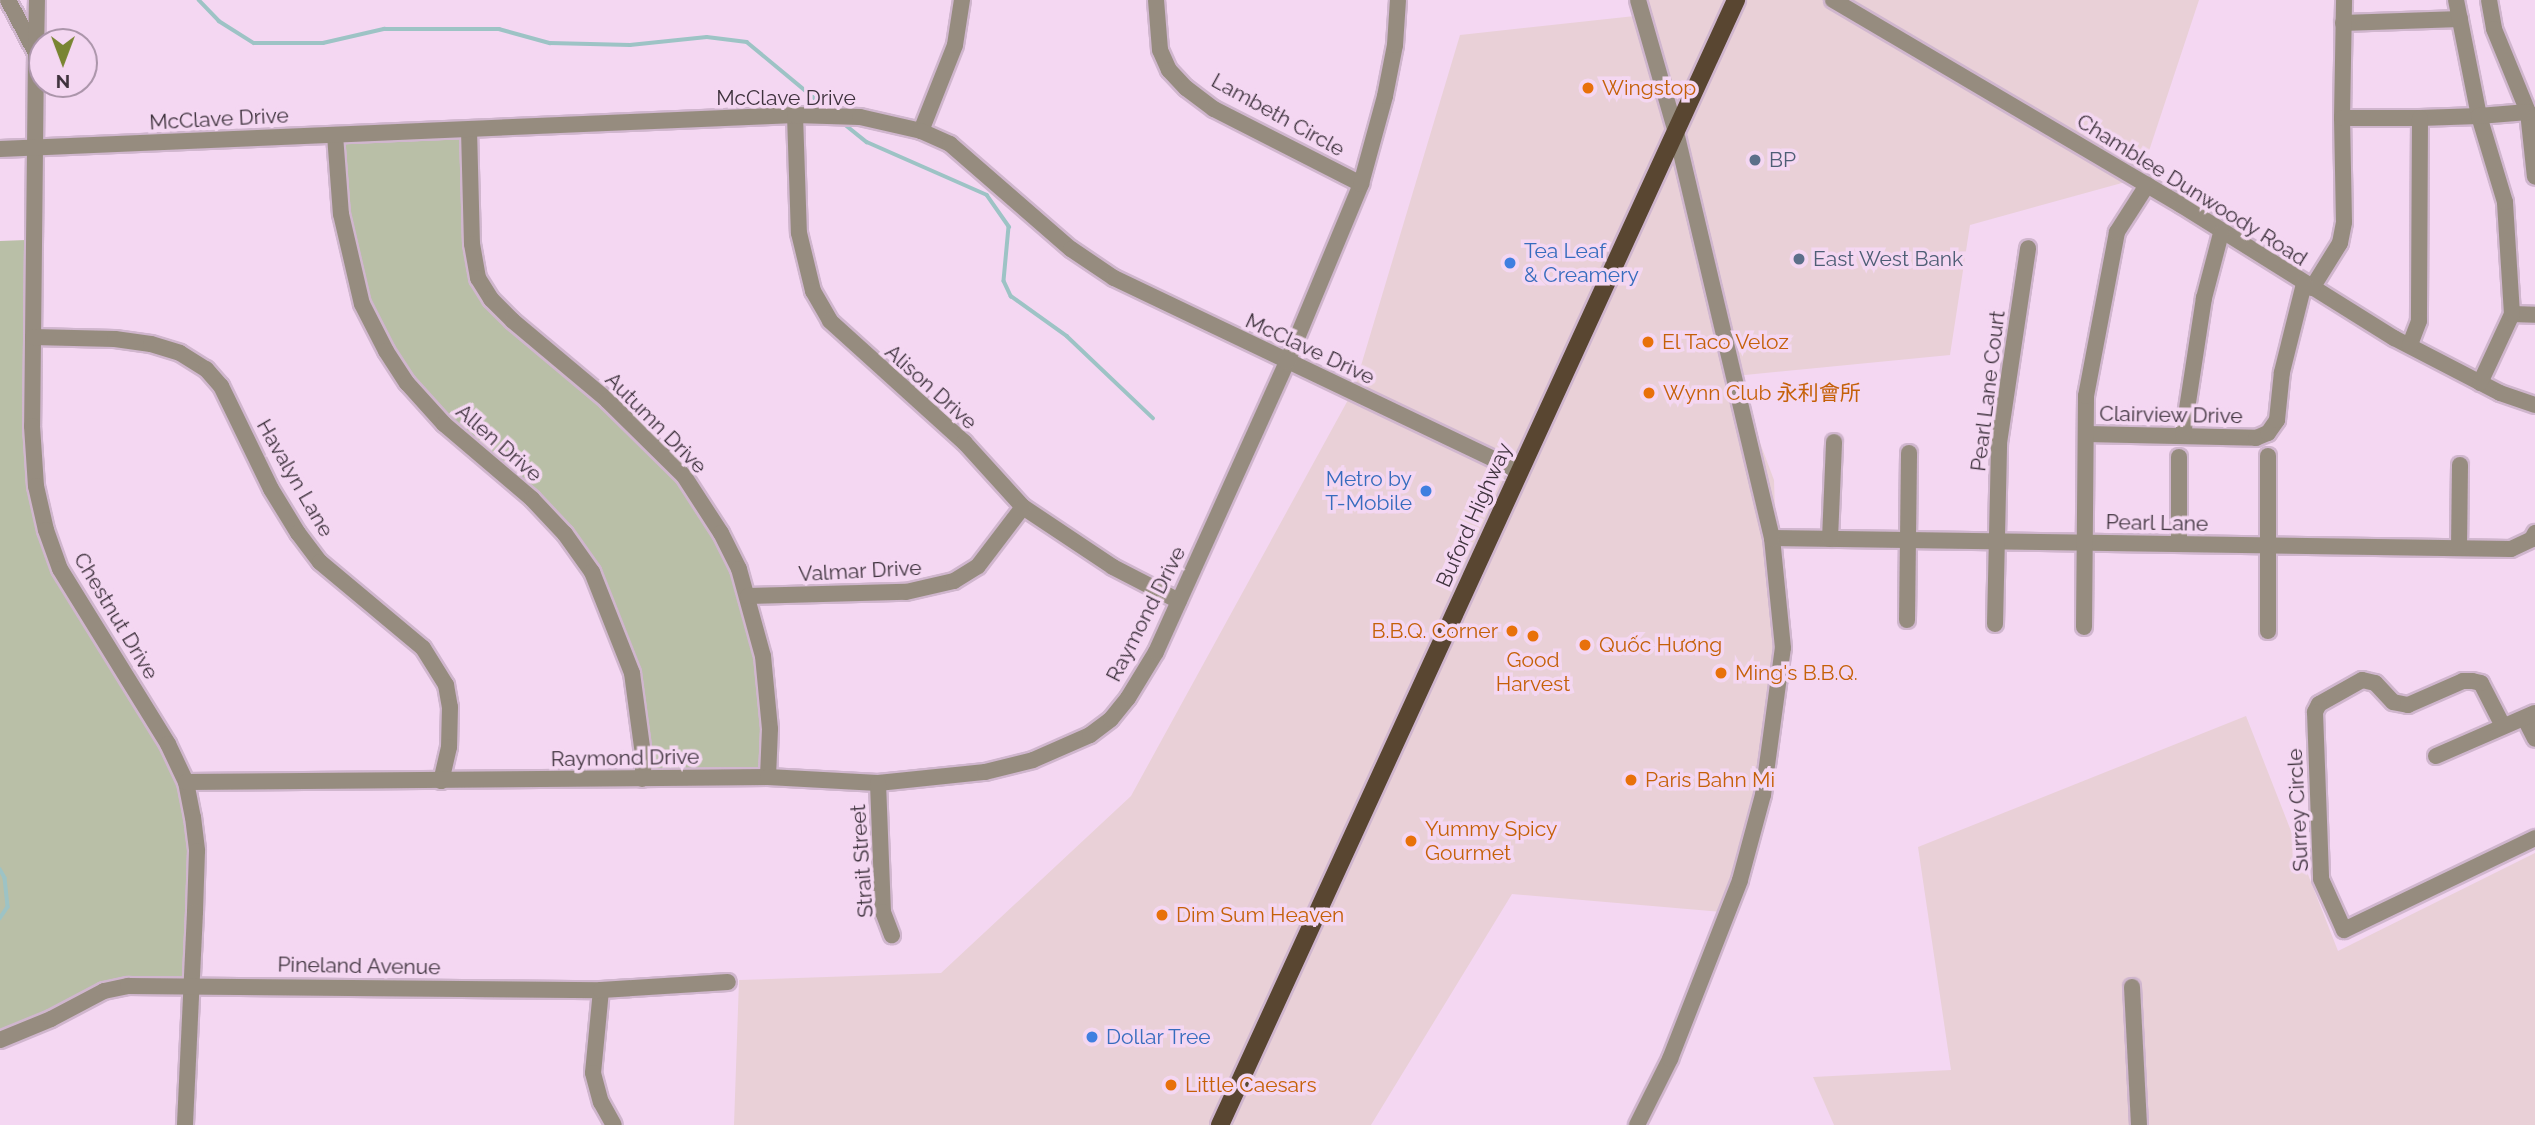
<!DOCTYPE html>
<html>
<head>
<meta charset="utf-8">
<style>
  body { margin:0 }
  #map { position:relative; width:2535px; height:1125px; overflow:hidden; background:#f4d7f2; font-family:Raleway,"Noto Sans SC",sans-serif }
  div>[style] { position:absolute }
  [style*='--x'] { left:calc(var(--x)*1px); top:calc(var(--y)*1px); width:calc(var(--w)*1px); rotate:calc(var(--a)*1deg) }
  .commercial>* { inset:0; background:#e9d0d7 }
  .green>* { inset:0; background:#b9bfa7 }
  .stream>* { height:3.5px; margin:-1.75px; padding:0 1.75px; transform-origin:1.75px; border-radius:1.75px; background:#9dc3c5 }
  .roads { filter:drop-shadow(2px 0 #d0b6ce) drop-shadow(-2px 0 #d0b6ce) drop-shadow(0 2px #d0b6ce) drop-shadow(0 -2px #d0b6ce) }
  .minor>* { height:16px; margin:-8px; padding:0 8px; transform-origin:8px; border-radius:8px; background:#968c7f }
  .major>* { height:18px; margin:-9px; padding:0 9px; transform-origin:9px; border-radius:9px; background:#594631 }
  .dots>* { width:19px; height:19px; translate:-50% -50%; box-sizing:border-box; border:4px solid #f4d7f2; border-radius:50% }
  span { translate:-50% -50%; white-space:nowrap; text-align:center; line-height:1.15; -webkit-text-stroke:7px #f4d7f2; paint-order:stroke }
  .food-label { font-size:21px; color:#c56008 }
  .left { translate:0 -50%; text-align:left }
  .right { translate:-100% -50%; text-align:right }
  .street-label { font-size:21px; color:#3e323d }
  .service-label { font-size:21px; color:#4e5e75 }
  .shop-label { font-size:21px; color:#366cbe }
  .north { position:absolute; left:28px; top:28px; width:70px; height:70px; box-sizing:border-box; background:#f4d7f2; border:2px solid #ab95aa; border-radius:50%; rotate:180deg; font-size:19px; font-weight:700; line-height:28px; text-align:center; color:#3e323d }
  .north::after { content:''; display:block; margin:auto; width:24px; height:32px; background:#798532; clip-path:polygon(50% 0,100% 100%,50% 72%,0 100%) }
</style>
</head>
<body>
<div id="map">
  <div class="commercial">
    <div style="clip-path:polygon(1641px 0,2199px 0,2140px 178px,1970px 225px,1950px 355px,1735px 376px,1774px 480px,1780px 670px,1734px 913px,1512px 894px,1371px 1125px,734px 1125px,739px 980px,941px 973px,1131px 796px,1354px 389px,1460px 35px,1644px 15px)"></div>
    <div style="clip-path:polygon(2246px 716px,2338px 951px,2535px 853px,2535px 1125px,1834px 1125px,1813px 1077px,1951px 1070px,1918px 847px)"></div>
  </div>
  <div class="green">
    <div style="clip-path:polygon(466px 130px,472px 253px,489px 296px,708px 508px,753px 608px,768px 776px,643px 779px,633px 672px,599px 584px,536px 500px,451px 432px,367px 313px,333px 134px)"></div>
    <div style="clip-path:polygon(26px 240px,32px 437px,45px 535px,190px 777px,197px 987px,112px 987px,0 1037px,0 241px)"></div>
  </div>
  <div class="stream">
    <div style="--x:199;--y:0;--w:29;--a:46"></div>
    <div style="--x:219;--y:21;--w:41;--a:32.2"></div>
    <div style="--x:254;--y:43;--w:69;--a:0"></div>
    <div style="--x:323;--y:43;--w:63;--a:-12.9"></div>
    <div style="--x:384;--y:29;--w:115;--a:0"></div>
    <div style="--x:499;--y:29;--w:53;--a:15.4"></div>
    <div style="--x:550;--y:43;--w:80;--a:1.4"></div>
    <div style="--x:630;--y:45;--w:77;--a:-5.9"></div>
    <div style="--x:707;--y:37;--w:40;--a:7.1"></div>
    <div style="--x:747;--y:42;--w:107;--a:39.7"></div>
    <div style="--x:842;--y:122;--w:32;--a:39"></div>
    <div style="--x:867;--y:142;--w:131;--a:23.8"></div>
    <div style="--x:987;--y:195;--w:39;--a:55"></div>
    <div style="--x:1009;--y:227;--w:54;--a:95.3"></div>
    <div style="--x:1004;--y:281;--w:17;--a:65"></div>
    <div style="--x:1011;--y:296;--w:69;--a:35.5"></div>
    <div style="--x:1067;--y:336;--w:119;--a:43.6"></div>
    <div style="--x:0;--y:869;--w:10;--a:61"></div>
    <div style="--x:5;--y:878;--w:29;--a:84"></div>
    <div style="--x:8;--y:907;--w:14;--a:124"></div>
  </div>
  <div class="roads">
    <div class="minor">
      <div style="--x:8;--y:0;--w:60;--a:62.2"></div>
      <div style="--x:36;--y:53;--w:373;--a:90.6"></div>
      <div style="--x:32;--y:426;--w:60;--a:86.2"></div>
      <div style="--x:36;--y:486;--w:45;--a:77.2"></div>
      <div style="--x:46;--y:530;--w:41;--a:70.3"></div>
      <div style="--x:60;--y:569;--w:206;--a:58.3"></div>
      <div style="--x:168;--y:744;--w:42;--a:64.7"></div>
      <div style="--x:186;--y:782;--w:36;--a:79"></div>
      <div style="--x:193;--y:817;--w:34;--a:83"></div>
      <div style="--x:197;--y:851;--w:61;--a:91.9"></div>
      <div style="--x:195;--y:912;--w:213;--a:92.7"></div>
      <div style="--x:1156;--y:0;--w:50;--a:85.4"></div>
      <div style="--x:1160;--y:50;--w:22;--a:66"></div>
      <div style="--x:1169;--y:70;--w:25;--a:47"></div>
      <div style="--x:1186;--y:88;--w:35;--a:37"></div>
      <div style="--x:1214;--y:109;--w:165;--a:27"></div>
      <div style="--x:1833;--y:0;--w:404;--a:30.5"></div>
      <div style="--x:2181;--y:205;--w:251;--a:32"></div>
      <div style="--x:2394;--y:338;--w:119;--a:27.4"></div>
      <div style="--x:2500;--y:393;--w:37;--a:19"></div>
      <div style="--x:2489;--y:0;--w:29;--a:80"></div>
      <div style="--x:2494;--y:29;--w:90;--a:67.7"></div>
      <div style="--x:2528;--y:112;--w:65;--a:83.9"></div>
      <div style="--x:2343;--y:23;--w:117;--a:-2"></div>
      <div style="--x:36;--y:50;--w:50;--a:-88.9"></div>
      <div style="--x:795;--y:115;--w:118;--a:88.1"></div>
      <div style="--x:799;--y:233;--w:60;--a:76.4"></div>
      <div style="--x:813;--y:291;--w:34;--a:60"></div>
      <div style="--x:830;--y:321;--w:181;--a:42.1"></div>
      <div style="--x:964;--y:442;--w:88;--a:47.8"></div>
      <div style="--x:1023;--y:507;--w:108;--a:33.7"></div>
      <div style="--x:1113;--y:567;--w:74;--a:27.3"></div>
      <div style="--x:2342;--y:118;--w:118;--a:-89"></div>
      <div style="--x:2420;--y:118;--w:59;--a:-1.9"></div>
      <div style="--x:2479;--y:116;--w:118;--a:-101.2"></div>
      <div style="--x:469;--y:130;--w:114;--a:88.5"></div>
      <div style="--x:472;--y:244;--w:35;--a:80"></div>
      <div style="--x:478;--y:278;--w:25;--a:58"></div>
      <div style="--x:491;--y:299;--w:31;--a:45"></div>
      <div style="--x:513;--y:321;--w:123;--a:40"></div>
      <div style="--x:607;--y:400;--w:108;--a:44.6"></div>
      <div style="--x:684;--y:476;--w:68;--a:57"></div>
      <div style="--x:721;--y:533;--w:40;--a:63.4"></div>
      <div style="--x:739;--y:569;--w:90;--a:74.6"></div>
      <div style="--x:763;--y:656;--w:73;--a:84.5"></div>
      <div style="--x:770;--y:729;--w:48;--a:92.4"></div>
      <div style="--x:921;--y:131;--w:92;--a:-68.4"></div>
      <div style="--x:955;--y:45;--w:46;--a:-81.2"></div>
      <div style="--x:335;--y:135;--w:79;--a:85.7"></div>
      <div style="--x:341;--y:214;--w:92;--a:76.9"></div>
      <div style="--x:362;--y:304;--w:53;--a:62.9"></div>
      <div style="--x:386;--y:351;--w:38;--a:57"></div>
      <div style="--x:407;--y:383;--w:55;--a:47.9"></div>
      <div style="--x:444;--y:424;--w:116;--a:40.4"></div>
      <div style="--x:532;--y:499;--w:48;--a:46.7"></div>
      <div style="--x:565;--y:534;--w:47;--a:54.6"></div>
      <div style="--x:592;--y:572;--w:109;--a:68.4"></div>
      <div style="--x:632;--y:673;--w:90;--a:82.3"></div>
      <div style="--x:644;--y:762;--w:17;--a:97"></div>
      <div style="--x:0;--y:149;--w:796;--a:-2.45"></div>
      <div style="--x:795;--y:115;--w:65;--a:1.8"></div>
      <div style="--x:860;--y:117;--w:63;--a:12.9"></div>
      <div style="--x:921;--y:131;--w:32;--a:24"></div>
      <div style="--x:950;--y:144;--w:160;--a:41"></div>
      <div style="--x:1071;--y:249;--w:52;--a:34"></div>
      <div style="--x:1114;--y:278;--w:449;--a:25.5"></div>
      <div style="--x:2312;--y:288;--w:53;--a:-58.1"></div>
      <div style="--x:2340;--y:243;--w:21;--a:-79"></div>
      <div style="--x:2344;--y:222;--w:104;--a:-91.1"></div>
      <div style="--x:2342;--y:118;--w:78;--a:0"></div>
      <div style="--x:2420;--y:118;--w:203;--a:90.3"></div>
      <div style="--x:2419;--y:321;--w:26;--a:111"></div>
      <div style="--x:2512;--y:314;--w:23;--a:2"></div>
      <div style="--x:33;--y:337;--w:82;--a:1.4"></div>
      <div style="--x:115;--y:339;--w:36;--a:8"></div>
      <div style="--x:151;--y:344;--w:30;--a:17"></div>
      <div style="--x:180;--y:353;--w:31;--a:32"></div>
      <div style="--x:206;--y:369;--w:23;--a:49"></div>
      <div style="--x:221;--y:386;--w:114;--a:64.1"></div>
      <div style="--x:271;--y:489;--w:52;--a:58.5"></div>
      <div style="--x:298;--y:533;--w:36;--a:53"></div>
      <div style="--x:320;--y:562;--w:134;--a:39.9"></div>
      <div style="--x:423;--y:648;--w:44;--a:58.1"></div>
      <div style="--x:446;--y:685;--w:22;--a:80"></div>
      <div style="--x:450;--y:707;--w:40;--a:91.4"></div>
      <div style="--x:449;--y:747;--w:35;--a:103"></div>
      <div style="--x:2480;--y:383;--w:76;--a:-65.1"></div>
      <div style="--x:2512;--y:314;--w:112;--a:-93.6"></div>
      <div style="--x:2505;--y:202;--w:90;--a:-106.8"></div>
      <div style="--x:2479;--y:116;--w:49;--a:-4.7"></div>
      <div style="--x:2086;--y:434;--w:170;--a:1.3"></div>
      <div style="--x:2256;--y:438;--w:13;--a:-23"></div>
      <div style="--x:2268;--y:433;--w:16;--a:-55"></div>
      <div style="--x:2277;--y:420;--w:48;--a:-84.1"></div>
      <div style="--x:2282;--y:372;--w:91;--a:-76"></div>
      <div style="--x:2183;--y:435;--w:139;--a:-81.3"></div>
      <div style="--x:2204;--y:298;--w:67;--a:-75.3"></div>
      <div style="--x:1772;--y:538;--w:739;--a:0.85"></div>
      <div style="--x:2511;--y:549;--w:23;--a:-25"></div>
      <div style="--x:2532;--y:539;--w:7;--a:-63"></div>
      <div style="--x:1830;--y:539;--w:97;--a:-87.6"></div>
      <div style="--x:2179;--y:544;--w:87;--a:-90"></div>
      <div style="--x:2459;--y:548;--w:83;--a:-89.3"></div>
      <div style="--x:748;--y:596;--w:158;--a:-1.5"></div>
      <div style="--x:906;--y:592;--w:49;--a:-12.9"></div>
      <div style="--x:954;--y:581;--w:28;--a:-32"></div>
      <div style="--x:978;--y:566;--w:74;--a:-52.7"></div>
      <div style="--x:1907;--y:620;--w:167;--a:-89.3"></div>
      <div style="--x:1995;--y:624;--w:181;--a:-88.7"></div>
      <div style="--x:1999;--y:443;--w:197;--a:-81.5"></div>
      <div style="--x:2084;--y:627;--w:231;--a:-89.5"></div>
      <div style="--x:2086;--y:396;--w:167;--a:-79.3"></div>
      <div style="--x:2117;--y:232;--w:56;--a:-57.4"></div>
      <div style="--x:2268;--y:631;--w:175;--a:-90"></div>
      <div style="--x:2525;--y:719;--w:22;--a:63"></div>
      <div style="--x:2503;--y:726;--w:48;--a:-117.1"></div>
      <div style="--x:2481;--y:683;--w:9;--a:-167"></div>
      <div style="--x:2472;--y:681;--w:9;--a:180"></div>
      <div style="--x:2463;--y:681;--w:60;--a:156.4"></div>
      <div style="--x:2408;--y:705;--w:15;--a:-169"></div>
      <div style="--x:2393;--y:702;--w:26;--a:-133"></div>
      <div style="--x:2375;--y:683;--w:13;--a:-167"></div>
      <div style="--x:2362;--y:680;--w:49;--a:150.8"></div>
      <div style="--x:2319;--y:704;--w:9;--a:117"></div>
      <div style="--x:2315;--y:712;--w:167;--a:87.9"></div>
      <div style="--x:2321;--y:879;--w:56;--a:65.7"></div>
      <div style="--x:2344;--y:930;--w:212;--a:-25.7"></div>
      <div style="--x:2436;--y:756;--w:108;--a:-23.5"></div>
      <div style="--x:186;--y:782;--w:582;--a:-0.49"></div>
      <div style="--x:768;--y:777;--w:110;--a:3.1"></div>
      <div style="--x:878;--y:783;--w:108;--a:-5.9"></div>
      <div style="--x:985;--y:772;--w:49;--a:-14"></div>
      <div style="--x:1033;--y:760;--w:62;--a:-23.7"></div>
      <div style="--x:1090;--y:735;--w:26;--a:-37"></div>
      <div style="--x:1111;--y:719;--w:27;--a:-51"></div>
      <div style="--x:1128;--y:698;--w:54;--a:-58.7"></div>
      <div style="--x:1156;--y:652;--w:318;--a:-65.7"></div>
      <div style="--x:1287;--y:362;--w:193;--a:-67.4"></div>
      <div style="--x:1361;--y:184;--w:91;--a:-74.7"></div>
      <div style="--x:1385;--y:96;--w:52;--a:-78.9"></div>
      <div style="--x:1395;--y:45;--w:45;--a:-86.2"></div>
      <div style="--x:878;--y:783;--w:129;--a:87.8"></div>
      <div style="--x:883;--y:912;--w:25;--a:69"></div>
      <div style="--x:2132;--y:987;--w:138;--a:87.1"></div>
      <div style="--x:601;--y:990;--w:83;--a:95.5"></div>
      <div style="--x:593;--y:1073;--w:30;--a:75"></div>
      <div style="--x:601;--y:1102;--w:26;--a:61"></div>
      <div style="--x:0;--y:1040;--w:55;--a:-22.4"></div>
      <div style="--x:51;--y:1019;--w:60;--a:-27.8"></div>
      <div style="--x:104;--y:991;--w:25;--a:-12"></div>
      <div style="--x:128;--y:986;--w:473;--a:0.5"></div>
      <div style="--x:601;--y:990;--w:127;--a:-3.6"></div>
      <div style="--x:1637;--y:1125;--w:74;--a:-63.4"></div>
      <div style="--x:1670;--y:1059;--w:192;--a:-68.6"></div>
      <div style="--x:1740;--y:880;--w:88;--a:-74.9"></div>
      <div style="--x:1763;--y:795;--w:148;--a:-82.3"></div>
      <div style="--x:1783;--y:648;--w:111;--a:-95.7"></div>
      <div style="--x:1772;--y:538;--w:420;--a:-103.3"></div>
      <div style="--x:1675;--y:129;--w:134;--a:-106"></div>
    </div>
    <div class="major">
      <div style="--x:1220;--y:1125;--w:1238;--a:-65.36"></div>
    </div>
  </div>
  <div class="dots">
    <div style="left:1588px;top:88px;background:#e8710a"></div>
    <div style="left:1755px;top:160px;background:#5c6f8a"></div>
    <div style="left:1799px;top:259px;background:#5c6f8a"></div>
    <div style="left:1510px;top:263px;background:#3f7fe0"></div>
    <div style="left:1648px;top:342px;background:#e8710a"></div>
    <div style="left:1649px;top:393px;background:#e8710a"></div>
    <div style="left:1426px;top:491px;background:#3f7fe0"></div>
    <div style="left:1512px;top:631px;background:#e8710a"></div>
    <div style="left:1533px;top:636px;background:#e8710a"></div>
    <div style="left:1585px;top:645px;background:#e8710a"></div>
    <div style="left:1721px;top:673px;background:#e8710a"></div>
    <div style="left:1631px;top:780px;background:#e8710a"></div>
    <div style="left:1411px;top:841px;background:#e8710a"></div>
    <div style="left:1162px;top:915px;background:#e8710a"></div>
    <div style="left:1092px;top:1037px;background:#3f7fe0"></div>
    <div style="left:1171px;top:1085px;background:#e8710a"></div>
  </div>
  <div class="food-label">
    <span class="left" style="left:1602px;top:88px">Wingstop</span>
    <span class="left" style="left:1662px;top:342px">El Taco Veloz</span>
    <span class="left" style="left:1663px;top:393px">Wynn Club 永利會所</span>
    <span class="right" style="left:1498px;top:631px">B.B.Q. Corner</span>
    <span class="left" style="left:1599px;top:645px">Quốc Hương</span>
    <span style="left:1533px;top:672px">Good<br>Harvest</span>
    <span class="left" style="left:1735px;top:673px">Ming's B.B.Q.</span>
    <span class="left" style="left:1645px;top:780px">Paris Bahn Mi</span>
    <span class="left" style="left:1425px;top:841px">Yummy Spicy<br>Gourmet</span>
    <span class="left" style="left:1176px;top:915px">Dim Sum Heaven</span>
    <span class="left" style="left:1185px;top:1085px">Little Caesars</span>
  </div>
  <div class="street-label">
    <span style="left:786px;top:98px">McClave Drive</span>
    <span style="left:1278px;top:115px;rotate:29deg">Lambeth Circle</span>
    <span style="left:219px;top:119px;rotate:-3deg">McClave Drive</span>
    <span style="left:2192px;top:190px;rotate:32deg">Chamblee Dunwoody Road</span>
    <span style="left:1310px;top:349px;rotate:25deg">McClave Drive</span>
    <span style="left:931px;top:387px;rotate:42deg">Alison Drive</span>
    <span style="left:1988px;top:391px;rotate:-83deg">Pearl Lane Court</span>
    <span style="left:2171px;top:415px;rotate:1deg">Clairview Drive</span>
    <span style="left:656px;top:423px;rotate:45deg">Autumn Drive</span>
    <span style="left:499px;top:443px;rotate:41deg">Allen Drive</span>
    <span style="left:295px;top:478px;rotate:60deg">Havalyn Lane</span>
    <span style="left:1474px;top:515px;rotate:-66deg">Buford Highway</span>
    <span style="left:2157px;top:523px;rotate:1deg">Pearl Lane</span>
    <span style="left:860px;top:571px;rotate:-3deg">Valmar Drive</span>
    <span style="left:1146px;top:614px;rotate:-63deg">Raymond Drive</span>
    <span style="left:116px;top:616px;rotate:59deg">Chestnut Drive</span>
    <span style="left:625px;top:758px;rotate:-1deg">Raymond Drive</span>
    <span style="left:2298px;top:810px;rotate:-93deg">Surrey Circle</span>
    <span style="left:862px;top:861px;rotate:-94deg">Strait Street</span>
    <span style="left:359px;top:966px;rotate:1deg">Pineland Avenue</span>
  </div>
  <div class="service-label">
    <span class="left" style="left:1769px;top:160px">BP</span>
    <span class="left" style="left:1813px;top:259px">East West Bank</span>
  </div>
  <div class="shop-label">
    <span class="left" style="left:1524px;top:263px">Tea Leaf<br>&amp; Creamery</span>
    <span class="right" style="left:1412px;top:491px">Metro by<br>T-Mobile</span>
    <span class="left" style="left:1106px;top:1037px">Dollar Tree</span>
  </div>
  <div class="north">N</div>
</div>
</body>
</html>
